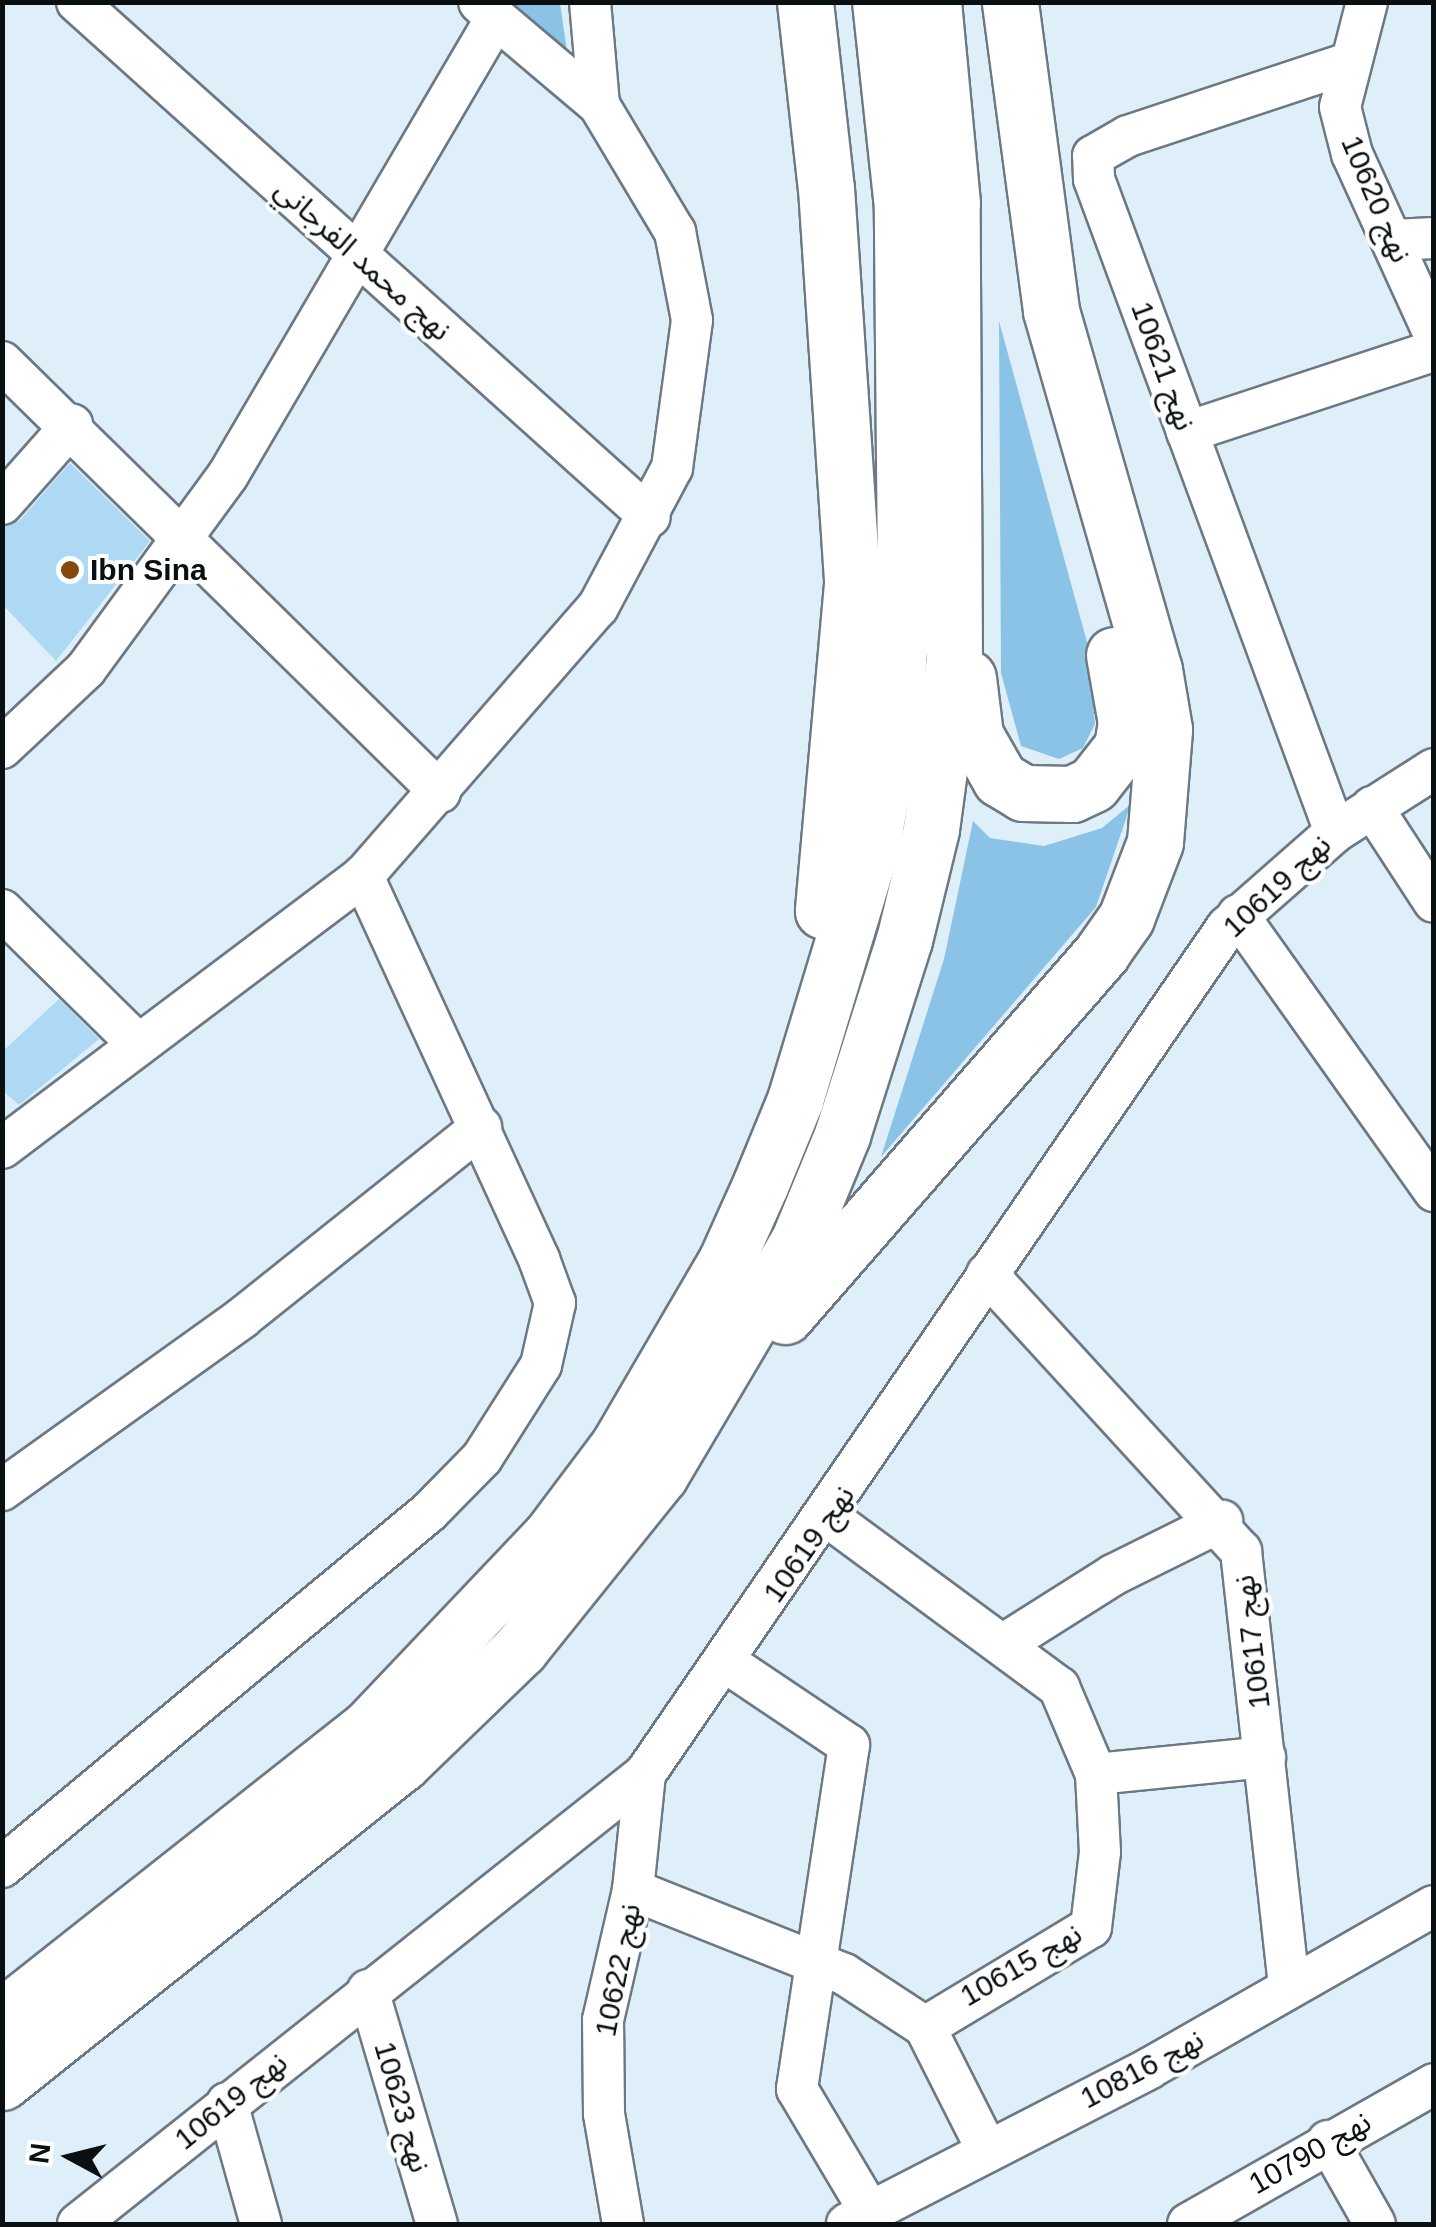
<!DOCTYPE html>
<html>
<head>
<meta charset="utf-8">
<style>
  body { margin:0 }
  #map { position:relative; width:1436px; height:2227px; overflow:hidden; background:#dfeff9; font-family:Helvetica,"Noto Sans Arabic",sans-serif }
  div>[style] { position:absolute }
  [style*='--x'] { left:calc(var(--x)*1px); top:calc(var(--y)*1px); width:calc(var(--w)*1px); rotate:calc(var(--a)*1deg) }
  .green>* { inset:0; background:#8bc3e6 }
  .building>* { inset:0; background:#add9f5 }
  .roads { filter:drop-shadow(2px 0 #6c7983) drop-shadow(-2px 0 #6c7983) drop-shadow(0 2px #6c7983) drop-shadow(0 -2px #6c7983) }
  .minor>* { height:40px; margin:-20px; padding:0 20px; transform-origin:20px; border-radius:20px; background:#fff }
  .trunk>* { height:55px; margin:-27.5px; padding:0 27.5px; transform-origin:27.5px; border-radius:27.5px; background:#fff }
  .dots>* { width:28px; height:28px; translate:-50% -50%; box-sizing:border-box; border:5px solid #fff; border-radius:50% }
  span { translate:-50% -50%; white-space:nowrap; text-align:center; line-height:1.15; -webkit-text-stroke:8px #fff; paint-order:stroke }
  .street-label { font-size:30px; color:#0a0f12 }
  .poi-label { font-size:30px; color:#0a0f12; font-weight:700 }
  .left { translate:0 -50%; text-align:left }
  .frame { position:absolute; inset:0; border:5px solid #0a0f12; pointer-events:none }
  .north { position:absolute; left:20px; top:2107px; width:100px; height:100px; -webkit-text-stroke:8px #fff; paint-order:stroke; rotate:277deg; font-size:28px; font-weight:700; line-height:40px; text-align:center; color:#0a0f12 }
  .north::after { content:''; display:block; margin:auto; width:35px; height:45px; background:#0a0f12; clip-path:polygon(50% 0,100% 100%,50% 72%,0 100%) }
</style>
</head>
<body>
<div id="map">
  <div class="green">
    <div style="clip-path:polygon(505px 3px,560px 3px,569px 65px)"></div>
    <div style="clip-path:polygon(999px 321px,1087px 642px,1095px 724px,1083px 748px,1059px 759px,1021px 746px,1001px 673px)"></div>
    <div style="clip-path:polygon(1131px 804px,1096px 907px,881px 1157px,944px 959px,973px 821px,990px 838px,1044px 846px,1102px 828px)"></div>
  </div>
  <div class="building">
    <div style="clip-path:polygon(70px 463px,150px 541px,56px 661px,2px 604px,2px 527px,20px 520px)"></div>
    <div style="clip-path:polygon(59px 999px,99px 1039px,19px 1105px,2px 1090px,2px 1052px)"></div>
  </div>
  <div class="roads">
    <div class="minor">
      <div style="--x:77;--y:2;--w:770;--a:41.95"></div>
      <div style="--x:590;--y:2;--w:103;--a:85"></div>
      <div style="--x:1367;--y:2;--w:108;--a:104.4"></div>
      <div style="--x:1340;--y:107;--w:49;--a:75.7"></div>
      <div style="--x:1352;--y:154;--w:198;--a:65.5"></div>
      <div style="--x:1393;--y:240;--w:41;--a:-2.8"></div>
      <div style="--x:2;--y:362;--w:614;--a:44.47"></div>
      <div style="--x:1187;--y:432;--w:260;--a:-18.2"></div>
      <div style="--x:2;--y:504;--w:106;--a:-48.5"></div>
      <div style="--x:2;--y:748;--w:115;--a:-43.2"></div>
      <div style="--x:86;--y:669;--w:240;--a:-53.8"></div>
      <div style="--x:228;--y:475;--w:530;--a:-59.61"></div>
      <div style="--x:496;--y:18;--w:23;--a:-137"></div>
      <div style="--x:1372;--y:807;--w:113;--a:56.9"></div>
      <div style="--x:1335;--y:832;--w:696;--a:-110.26"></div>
      <div style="--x:1094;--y:179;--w:23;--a:-92"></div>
      <div style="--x:1093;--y:156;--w:40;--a:-29.7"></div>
      <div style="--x:1128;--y:136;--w:233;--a:-18.3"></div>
      <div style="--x:2;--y:910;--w:192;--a:44.6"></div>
      <div style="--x:1238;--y:915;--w:339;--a:54.6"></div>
      <div style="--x:2;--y:1148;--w:452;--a:-37"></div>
      <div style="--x:363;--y:876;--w:357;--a:-48.9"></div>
      <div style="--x:598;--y:607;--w:157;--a:-62"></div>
      <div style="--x:672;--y:468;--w:149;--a:-82.3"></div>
      <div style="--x:692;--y:320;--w:90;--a:-100.9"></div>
      <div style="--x:675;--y:232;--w:148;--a:-120.9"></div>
      <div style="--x:599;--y:105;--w:135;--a:-139.8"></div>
      <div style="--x:987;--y:1274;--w:376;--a:47.5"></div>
      <div style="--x:1241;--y:1551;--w:439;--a:83.7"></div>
      <div style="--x:2;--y:1490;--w:295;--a:-35.6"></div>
      <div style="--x:242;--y:1318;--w:306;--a:-38.6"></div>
      <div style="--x:828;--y:1517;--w:287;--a:36.4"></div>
      <div style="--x:1059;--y:1687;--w:95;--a:67"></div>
      <div style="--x:1096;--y:1774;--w:78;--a:87.1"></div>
      <div style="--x:1100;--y:1852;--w:76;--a:96.8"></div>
      <div style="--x:1091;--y:1927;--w:194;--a:148.9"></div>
      <div style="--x:925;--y:2027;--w:138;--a:63.2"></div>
      <div style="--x:1004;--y:1644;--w:129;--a:-32.3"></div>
      <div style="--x:1113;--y:1575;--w:122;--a:-26.4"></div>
      <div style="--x:727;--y:1663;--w:147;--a:33.9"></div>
      <div style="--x:849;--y:1745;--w:348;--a:98.6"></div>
      <div style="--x:797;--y:2089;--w:143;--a:59.3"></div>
      <div style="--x:1096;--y:1774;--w:170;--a:-5.7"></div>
      <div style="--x:2;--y:1867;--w:555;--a:-39.74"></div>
      <div style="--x:429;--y:1512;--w:76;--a:-45.5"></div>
      <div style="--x:482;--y:1458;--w:110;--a:-57.6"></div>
      <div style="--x:541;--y:1365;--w:64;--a:-77.3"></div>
      <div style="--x:555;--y:1303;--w:47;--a:-110"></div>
      <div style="--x:539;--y:1259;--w:422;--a:-114.7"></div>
      <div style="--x:633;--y:1890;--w:227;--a:21.7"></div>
      <div style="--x:844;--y:1974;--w:97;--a:33.2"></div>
      <div style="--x:368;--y:1990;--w:244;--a:73.6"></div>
      <div style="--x:227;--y:2103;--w:126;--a:74.3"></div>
      <div style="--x:1328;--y:2141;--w:95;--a:60.5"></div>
      <div style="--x:78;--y:2224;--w:724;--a:-38.44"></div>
      <div style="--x:645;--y:1774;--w:1028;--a:-55.51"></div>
      <div style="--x:1227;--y:927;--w:144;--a:-41.3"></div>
      <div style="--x:1335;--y:832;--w:117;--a:-32.5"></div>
      <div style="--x:623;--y:2224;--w:112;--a:-99.8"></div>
      <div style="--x:604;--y:2114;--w:94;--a:-90.6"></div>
      <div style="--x:603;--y:2020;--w:133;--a:-77"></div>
      <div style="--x:633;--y:1890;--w:117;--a:-84.1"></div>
      <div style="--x:847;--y:2224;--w:339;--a:-27.2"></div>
      <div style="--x:1148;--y:2069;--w:329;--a:-29.7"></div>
      <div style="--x:1188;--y:2224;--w:283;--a:-29.6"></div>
    </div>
    <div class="trunk">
      <div style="--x:805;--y:2;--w:187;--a:83.6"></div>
      <div style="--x:826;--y:188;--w:397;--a:86.2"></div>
      <div style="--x:852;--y:584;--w:328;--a:95.1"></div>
      <div style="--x:968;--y:678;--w:57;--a:83"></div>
      <div style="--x:975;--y:735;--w:51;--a:60.4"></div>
      <div style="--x:1000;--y:779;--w:27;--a:31"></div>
      <div style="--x:1023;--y:793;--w:49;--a:1.2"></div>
      <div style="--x:1072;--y:794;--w:23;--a:-25"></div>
      <div style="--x:1093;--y:784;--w:47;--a:-51.9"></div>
      <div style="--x:1122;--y:747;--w:24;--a:-81"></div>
      <div style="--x:1126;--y:723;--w:69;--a:-100"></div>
      <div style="--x:785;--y:1316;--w:483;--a:-48.9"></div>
      <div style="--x:1102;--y:952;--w:42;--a:-54.8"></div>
      <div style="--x:1126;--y:918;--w:81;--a:-69.1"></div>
      <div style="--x:1155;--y:842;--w:113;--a:-85.4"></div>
      <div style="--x:1164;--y:729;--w:60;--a:-99.6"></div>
      <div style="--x:1154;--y:670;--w:374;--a:-106"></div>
      <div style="--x:1051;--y:310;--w:311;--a:-97.6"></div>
      <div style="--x:2;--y:2017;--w:469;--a:-38.3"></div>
      <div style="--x:370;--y:1726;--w:265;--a:-46.5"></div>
      <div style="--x:552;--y:1534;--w:110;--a:-53.1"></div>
      <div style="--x:618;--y:1446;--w:214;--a:-59.7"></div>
      <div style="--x:726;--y:1261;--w:85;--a:-65.8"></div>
      <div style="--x:761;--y:1183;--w:90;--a:-67.7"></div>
      <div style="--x:795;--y:1100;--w:266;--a:-73.2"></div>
      <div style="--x:872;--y:845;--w:122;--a:-80.1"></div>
      <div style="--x:893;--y:725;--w:150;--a:-85.4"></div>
      <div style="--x:905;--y:575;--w:368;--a:-90.5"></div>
      <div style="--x:902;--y:207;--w:206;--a:-96.1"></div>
      <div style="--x:2;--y:2082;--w:512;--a:-38.57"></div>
      <div style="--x:402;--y:1763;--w:164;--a:-44"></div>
      <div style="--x:520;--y:1649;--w:223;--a:-51.2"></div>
      <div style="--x:660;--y:1475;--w:271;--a:-59.4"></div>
      <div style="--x:798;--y:1242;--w:116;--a:-67.6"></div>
      <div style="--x:842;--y:1135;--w:205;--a:-72.4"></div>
      <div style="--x:904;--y:940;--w:114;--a:-76.3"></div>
      <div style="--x:931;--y:829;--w:172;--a:-82.3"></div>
      <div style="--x:954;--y:659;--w:456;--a:-90.3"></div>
      <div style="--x:952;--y:203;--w:202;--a:-95.4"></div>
    </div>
  </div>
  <div class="dots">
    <div style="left:70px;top:570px;background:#87480d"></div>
  </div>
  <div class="street-label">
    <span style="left:1376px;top:199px;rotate:67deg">نهج 10620</span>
    <span style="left:363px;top:260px;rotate:42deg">نهج محمد الفرجاني</span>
    <span style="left:1163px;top:366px;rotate:70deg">نهج 10621</span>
    <span style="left:1277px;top:886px;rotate:-43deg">نهج 10619</span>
    <span style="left:809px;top:1544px;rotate:-55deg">نهج 10619</span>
    <span style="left:1252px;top:1642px;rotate:-97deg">نهج 10617</span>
    <span style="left:1021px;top:1965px;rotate:-30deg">نهج 10615</span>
    <span style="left:618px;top:1970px;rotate:-79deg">نهج 10622</span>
    <span style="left:1142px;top:2069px;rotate:-28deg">نهج 10816</span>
    <span style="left:231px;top:2101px;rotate:-39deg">نهج 10619</span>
    <span style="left:402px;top:2107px;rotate:74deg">نهج 10623</span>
    <span style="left:1310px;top:2153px;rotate:-30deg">نهج 10790</span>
  </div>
  <div class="poi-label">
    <span class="left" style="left:90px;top:570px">Ibn Sina</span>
  </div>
  <div class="frame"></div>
  <div class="north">N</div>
</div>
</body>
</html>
